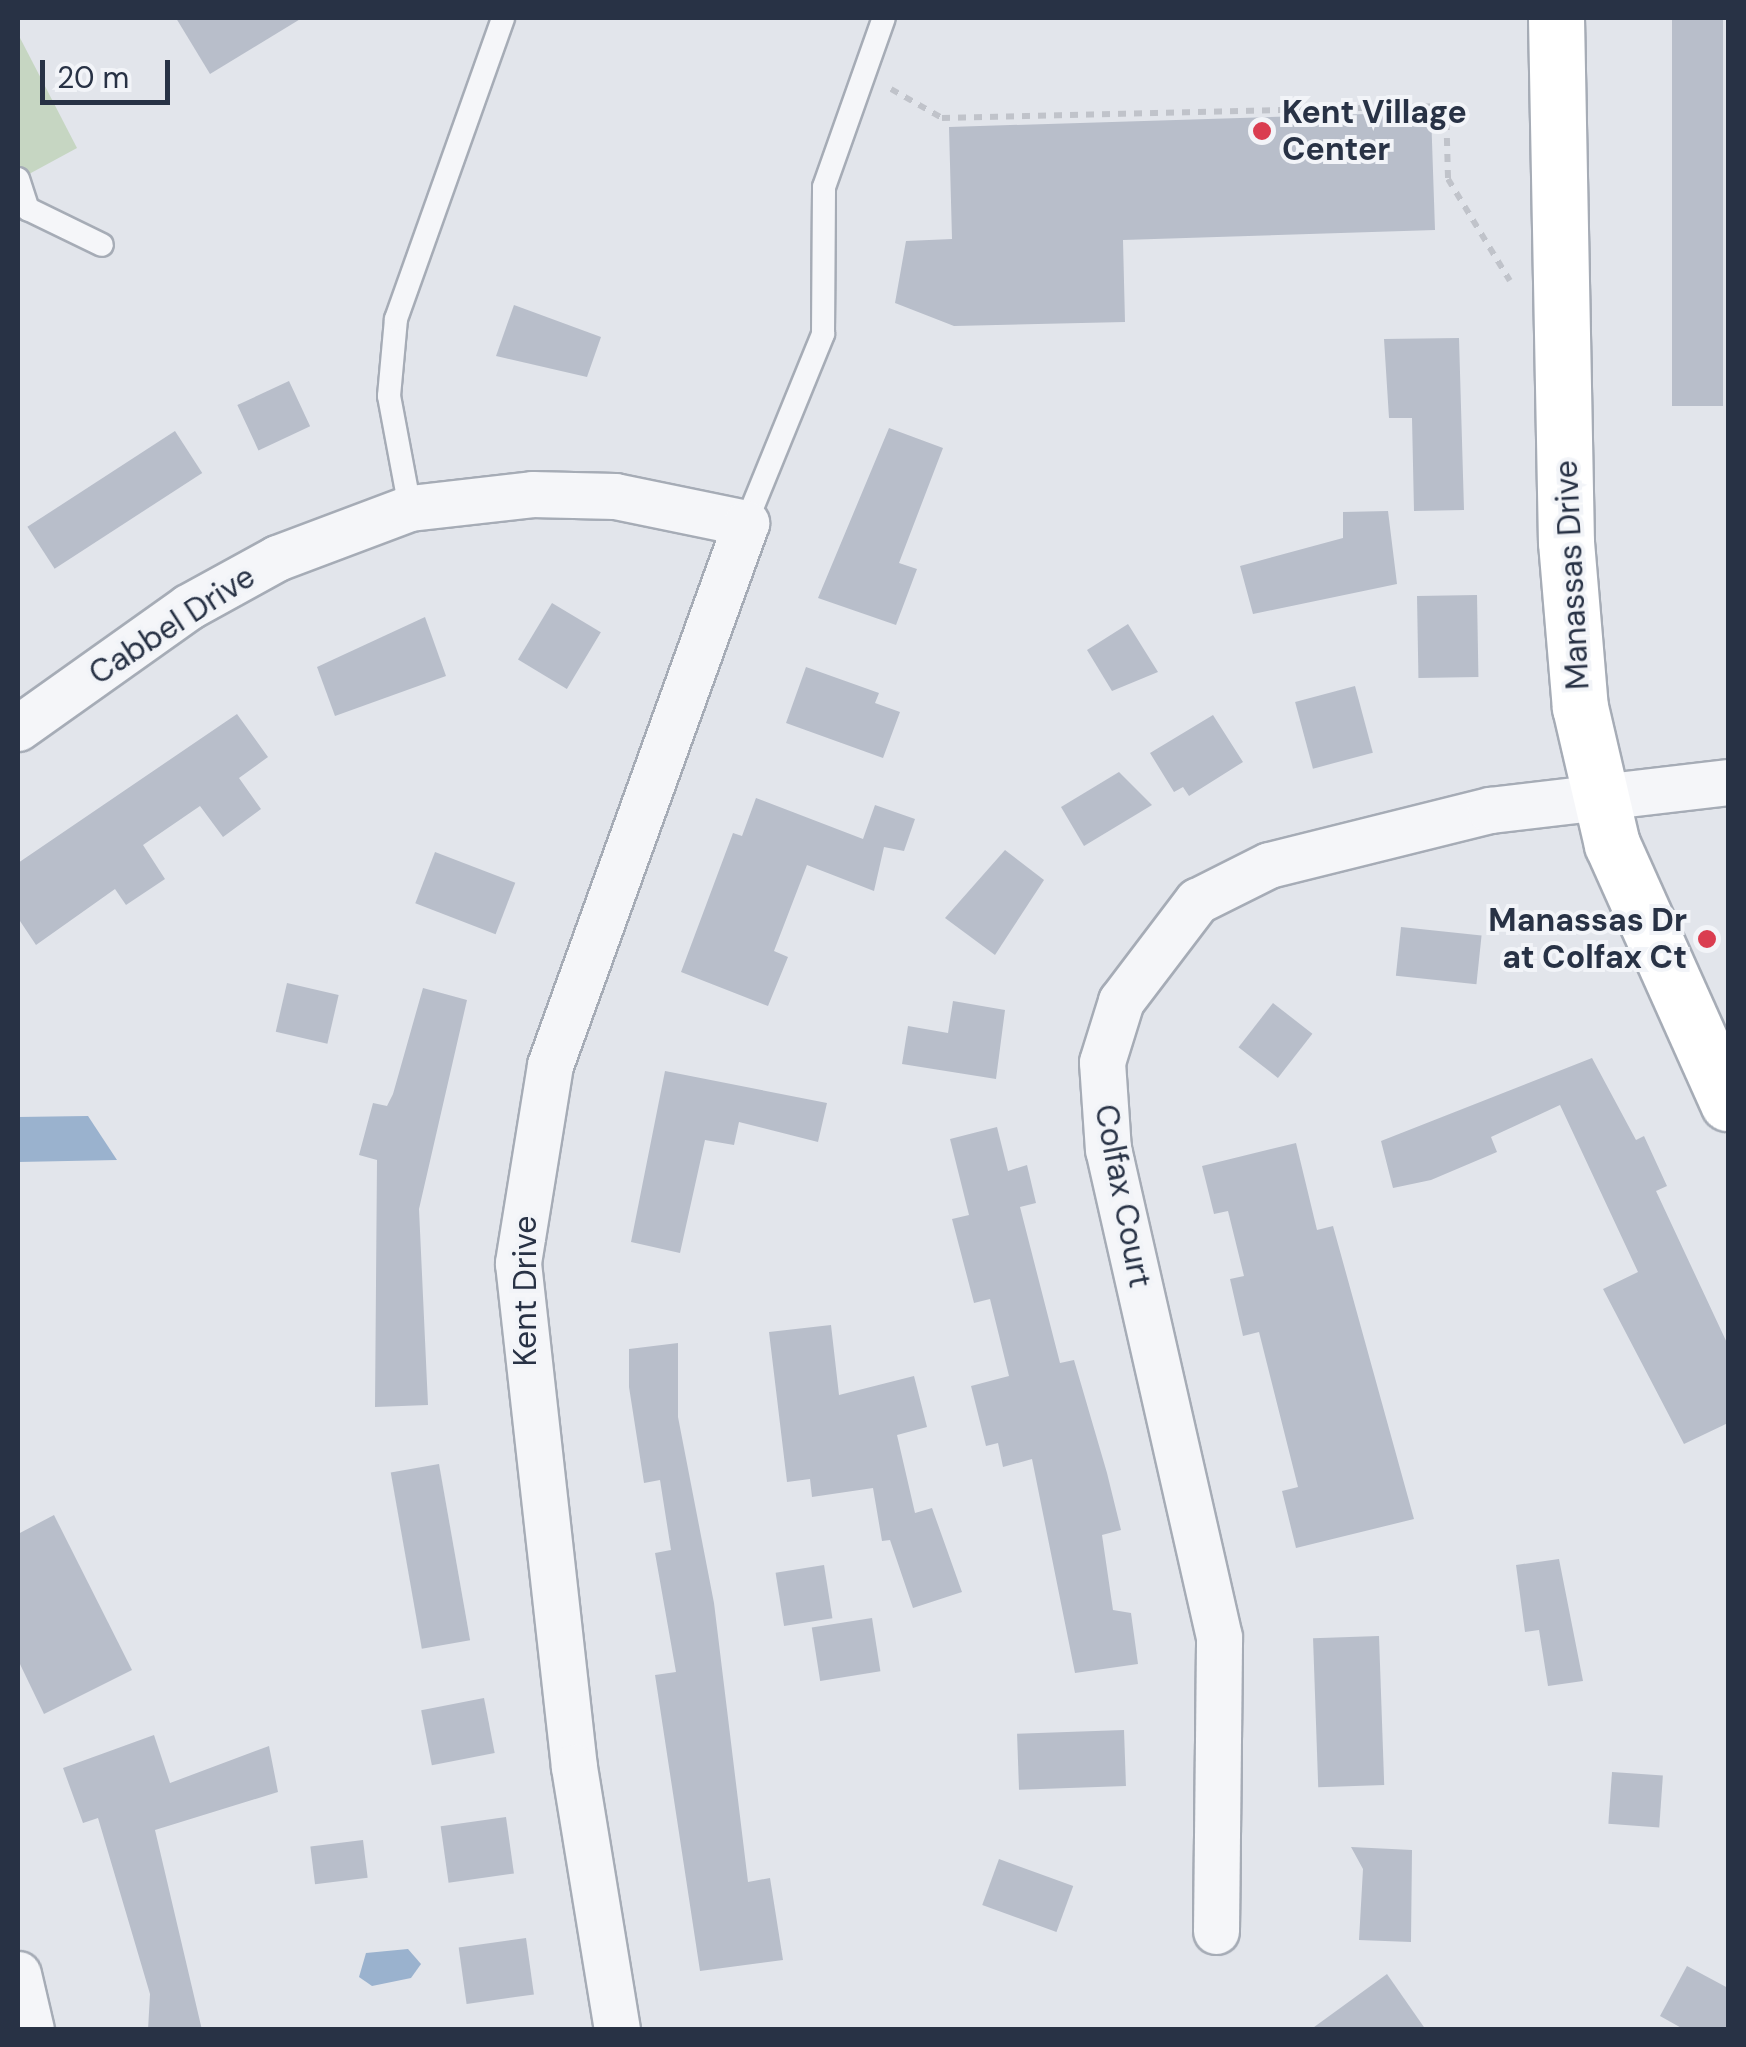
<!DOCTYPE html>
<html>
<head>
<meta charset="utf-8">
<style>
  body { margin:0 }
  #map { position:relative; width:1746px; height:2047px; overflow:hidden; background:#e2e5eb; font-family:"DM Sans",sans-serif }
  div>[style] { position:absolute }
  [style*='--x'] { left:calc(var(--x)*1px); top:calc(var(--y)*1px); width:calc(var(--w)*1px); rotate:calc(var(--a)*1deg) }
  .green>* { inset:0; background:#c6d6c2 }
  .water>* { inset:0; background:#9ab2ce }
  .building>* { inset:0; background:#b8beca; transform-origin:0 0 }
  .path>* { height:6px; margin-top:-3px; transform-origin:0; background:repeating-linear-gradient(90deg,#c0c3ca 0 8px,transparent 0 16px) }
  .roads { filter:drop-shadow(2px 0 #a6acb6) drop-shadow(-2px 0 #a6acb6) drop-shadow(0 2px #a6acb6) drop-shadow(0 -2px #a6acb6) }
  .lane>* { height:22px; margin:-11px; padding:0 11px; transform-origin:11px; border-radius:11px; background:#f5f6f9 }
  .street>* { height:45px; margin:-22.5px; padding:0 22.5px; transform-origin:22.5px; border-radius:22.5px; background:#f5f6f9 }
  .secondary>* { height:55px; margin:-27.5px; padding:0 27.5px; transform-origin:27.5px; border-radius:27.5px; background:#fff }
  .dots>* { width:28px; height:28px; translate:-50% -50%; box-sizing:border-box; border:5px solid #f2f4f8; border-radius:50% }
  span { translate:-50% -50%; white-space:nowrap; text-align:center; line-height:1.15; -webkit-text-stroke:8px #f2f4f8; paint-order:stroke }
  .poi-label { font-size:32px; color:#283245; font-weight:700 }
  .left { translate:0 -50%; text-align:left }
  .right { translate:-100% -50%; text-align:right }
  .street-label { font-size:32px; color:#283245 }
  .frame { position:absolute; inset:0; border:20px solid #283245; pointer-events:none }
  .scale { position:absolute; left:40px; top:60px; width:130px; height:45px; box-sizing:border-box; border:5px solid #283245; border-top:0; padding-left:12px; font-size:30px; line-height:35px; white-space:nowrap; color:#283245; -webkit-text-stroke:8px #f2f4f8; paint-order:stroke }
</style>
</head>
<body>
<div id="map">
  <div class="green">
    <div style="clip-path:polygon(18px 34px,77px 148px,18px 180px)"></div>
  </div>
  <div class="water">
    <div style="clip-path:polygon(88px 1116px,117px 1160px,18px 1162px,18px 1117px)"></div>
    <div style="clip-path:polygon(408px 1949px,421px 1964px,411px 1978px,372px 1986px,359px 1977px,366px 1953px)"></div>
  </div>
  <div class="building">
    <div style="clip-path:polygon(176px 18px,302px 18px,210px 74px)"></div>
    <div style="left:1672px;top:18px;width:51px;height:388px"></div>
    <div style="clip-path:polygon(1431px 112px,1435px 230px,1123px 240px,1125px 322px,954px 326px,895px 303px,906px 241px,952px 239px,949px 127px)"></div>
    <div style="clip-path:polygon(514px 305px,601px 337px,587px 377px,496px 356px)"></div>
    <div style="clip-path:polygon(1459px 338px,1464px 510px,1414px 511px,1412px 418px,1389px 418px,1384px 339px)"></div>
    <div style="left:289px;top:381px;width:50px;height:57px;rotate:65deg"></div>
    <div style="clip-path:polygon(889px 428px,943px 448px,899px 563px,917px 569px,896px 625px,818px 598px)"></div>
    <div style="left:175px;top:431px;width:50px;height:176px;rotate:57deg"></div>
    <div style="clip-path:polygon(1388px 511px,1397px 584px,1253px 614px,1240px 566px,1343px 538px,1343px 512px)"></div>
    <div style="left:1477px;top:595px;width:82px;height:60px;rotate:89deg"></div>
    <div style="left:552px;top:603px;width:57px;height:66px;rotate:31deg"></div>
    <div style="clip-path:polygon(425px 617px,446px 676px,335px 716px,317px 667px)"></div>
    <div style="clip-path:polygon(1128px 624px,1158px 672px,1112px 691px,1087px 650px)"></div>
    <div style="clip-path:polygon(806px 667px,879px 693px,875px 703px,900px 712px,883px 758px,786px 723px)"></div>
    <div style="left:1355px;top:686px;width:69px;height:62px;rotate:75deg"></div>
    <div style="clip-path:polygon(237px 714px,268px 757px,239px 778px,261px 809px,223px 837px,200px 806px,143px 845px,165px 879px,126px 905px,115px 889px,36px 945px,18px 918px,18px 863px)"></div>
    <div style="clip-path:polygon(1213px 715px,1243px 762px,1189px 796px,1183px 787px,1174px 792px,1150px 753px)"></div>
    <div style="clip-path:polygon(1119px 772px,1152px 805px,1084px 846px,1061px 807px)"></div>
    <div style="clip-path:polygon(756px 798px,863px 839px,875px 805px,915px 819px,904px 851px,884px 847px,874px 891px,807px 865px,774px 951px,788px 957px,768px 1006px,681px 972px,733px 833px,742px 836px)"></div>
    <div style="clip-path:polygon(1005px 850px,1044px 880px,995px 955px,945px 918px)"></div>
    <div style="left:435px;top:852px;width:86px;height:55px;rotate:21deg"></div>
    <div style="left:1401px;top:927px;width:81px;height:49px;rotate:6deg"></div>
    <div style="left:287px;top:983px;width:53px;height:50px;rotate:13deg"></div>
    <div style="clip-path:polygon(423px 988px,467px 1000px,419px 1209px,428px 1405px,375px 1407px,377px 1160px,359px 1155px,373px 1103px,387px 1106px,393px 1094px)"></div>
    <div style="clip-path:polygon(953px 1001px,1005px 1010px,996px 1079px,902px 1064px,908px 1026px,948px 1033px)"></div>
    <div style="left:1273px;top:1003px;width:50px;height:56px;rotate:38deg"></div>
    <div style="clip-path:polygon(1592px 1058px,1636px 1140px,1644px 1136px,1667px 1186px,1656px 1191px,1728px 1345px,1728px 1423px,1684px 1444px,1603px 1289px,1638px 1272px,1560px 1105px,1491px 1137px,1497px 1152px,1431px 1180px,1393px 1188px,1381px 1141px)"></div>
    <div style="clip-path:polygon(665px 1071px,827px 1103px,818px 1142px,739px 1122px,734px 1145px,705px 1140px,680px 1253px,631px 1242px)"></div>
    <div style="clip-path:polygon(997px 1127px,1008px 1171px,1027px 1165px,1036px 1203px,1020px 1207px,1060px 1363px,1074px 1360px,1107px 1473px,1121px 1530px,1102px 1535px,1113px 1610px,1131px 1613px,1138px 1664px,1075px 1673px,1032px 1459px,1003px 1467px,998px 1443px,986px 1446px,971px 1386px,1009px 1376px,990px 1299px,974px 1303px,952px 1219px,969px 1215px,950px 1139px)"></div>
    <div style="clip-path:polygon(1296px 1143px,1317px 1230px,1333px 1226px,1414px 1519px,1296px 1548px,1282px 1491px,1298px 1487px,1259px 1332px,1243px 1336px,1230px 1279px,1244px 1276px,1228px 1211px,1214px 1214px,1202px 1166px)"></div>
    <div style="clip-path:polygon(831px 1325px,839px 1395px,914px 1376px,927px 1427px,897px 1435px,915px 1513px,932px 1508px,962px 1592px,913px 1608px,890px 1540px,882px 1541px,873px 1488px,812px 1497px,810px 1479px,787px 1482px,769px 1332px)"></div>
    <div style="clip-path:polygon(678px 1343px,678px 1417px,714px 1603px,748px 1882px,770px 1878px,783px 1960px,700px 1971px,655px 1675px,676px 1672px,655px 1553px,671px 1550px,660px 1480px,644px 1483px,629px 1387px,629px 1349px)"></div>
    <div style="left:439px;top:1464px;width:179px;height:49px;rotate:80deg"></div>
    <div style="clip-path:polygon(54px 1515px,132px 1670px,44px 1714px,18px 1660px,18px 1534px)"></div>
    <div style="clip-path:polygon(1559px 1559px,1583px 1681px,1548px 1686px,1539px 1630px,1525px 1632px,1516px 1565px)"></div>
    <div style="left:824px;top:1565px;width:54px;height:49px;rotate:81deg"></div>
    <div style="left:872px;top:1618px;width:54px;height:61px;rotate:81deg"></div>
    <div style="left:1379px;top:1636px;width:149px;height:66px;rotate:88deg"></div>
    <div style="left:484px;top:1698px;width:56px;height:64px;rotate:79deg"></div>
    <div style="left:1124px;top:1730px;width:56px;height:107px;rotate:88deg"></div>
    <div style="clip-path:polygon(154px 1735px,170px 1783px,269px 1746px,278px 1792px,155px 1830px,202px 2030px,148px 2030px,150px 1994px,98px 1818px,83px 1823px,63px 1768px)"></div>
    <div style="left:1612px;top:1772px;width:51px;height:52px;rotate:4deg"></div>
    <div style="left:506px;top:1817px;width:57px;height:66px;rotate:82deg"></div>
    <div style="left:363px;top:1840px;width:38px;height:53px;rotate:83deg"></div>
    <div style="clip-path:polygon(1351px 1847px,1412px 1850px,1411px 1942px,1359px 1940px,1363px 1869px)"></div>
    <div style="left:999px;top:1859px;width:79px;height:49px;rotate:20deg"></div>
    <div style="left:526px;top:1938px;width:57px;height:68px;rotate:82deg"></div>
    <div style="clip-path:polygon(1687px 1966px,1728px 1988px,1728px 2030px,1685px 2030px,1660px 2016px)"></div>
    <div style="clip-path:polygon(1387px 1974px,1426px 2030px,1310px 2030px)"></div>
  </div>
  <div class="path">
    <div style="--x:891;--y:89;--w:59;--a:29.6"></div>
    <div style="--x:942;--y:118;--w:504;--a:-1.36"></div>
    <div style="--x:1446;--y:106;--w:73;--a:88.4"></div>
    <div style="--x:1448;--y:179;--w:119;--a:58.7"></div>
  </div>
  <div class="roads">
    <div class="lane">
      <div style="--x:18;--y:179;--w:32;--a:72"></div>
      <div style="--x:28;--y:209;--w:82;--a:25.9"></div>
      <div style="--x:410;--y:508;--w:114;--a:-100.6"></div>
      <div style="--x:389;--y:396;--w:77;--a:-84.8"></div>
      <div style="--x:396;--y:319;--w:319;--a:-70.4"></div>
      <div style="--x:746;--y:523;--w:204;--a:-67.8"></div>
      <div style="--x:823;--y:334;--w:147;--a:-89.6"></div>
      <div style="--x:824;--y:187;--w:179;--a:-70.5"></div>
    </div>
    <div class="street">
      <div style="--x:18;--y:728;--w:209;--a:-35.4"></div>
      <div style="--x:188;--y:607;--w:102;--a:-28.8"></div>
      <div style="--x:277;--y:558;--w:142;--a:-20.6"></div>
      <div style="--x:410;--y:508;--w:123;--a:-6.5"></div>
      <div style="--x:532;--y:494;--w:83;--a:1.4"></div>
      <div style="--x:615;--y:496;--w:134;--a:11.6"></div>
      <div style="--x:746;--y:523;--w:576;--a:109.88"></div>
      <div style="--x:550;--y:1065;--w:201;--a:99.2"></div>
      <div style="--x:518;--y:1263;--w:507;--a:83.66"></div>
      <div style="--x:574;--y:1767;--w:266;--a:80.7"></div>
      <div style="--x:1216;--y:1931;--w:294;--a:-89.4"></div>
      <div style="--x:1219;--y:1637;--w:499;--a:-102.8"></div>
      <div style="--x:1108;--y:1150;--w:88;--a:-93.9"></div>
      <div style="--x:1102;--y:1062;--w:64;--a:-72.7"></div>
      <div style="--x:1121;--y:1001;--w:126;--a:-52.8"></div>
      <div style="--x:1197;--y:901;--w:80;--a:-26.6"></div>
      <div style="--x:1269;--y:865;--w:228;--a:-14"></div>
      <div style="--x:1490;--y:810;--w:240;--a:-6.7"></div>
      <div style="--x:18;--y:1974;--w:57;--a:76.9"></div>
    </div>
    <div class="secondary">
      <div style="--x:1556;--y:18;--w:524;--a:88.91"></div>
      <div style="--x:1566;--y:542;--w:166;--a:85.2"></div>
      <div style="--x:1580;--y:707;--w:141;--a:76.9"></div>
      <div style="--x:1612;--y:844;--w:284;--a:65.9"></div>
    </div>
  </div>
  <div class="dots">
    <div style="left:1262px;top:131px;background:#da3d50"></div>
    <div style="left:1707px;top:939px;background:#da3d50"></div>
  </div>
  <div class="poi-label">
    <span class="left" style="left:1282px;top:131px">Kent Village<br>Center</span>
    <span class="right" style="left:1687px;top:939px">Manassas Dr<br>at Colfax Ct</span>
  </div>
  <div class="street-label">
    <span style="left:1572px;top:575px;rotate:-93deg">Manassas Drive</span>
    <span style="left:172px;top:625px;rotate:-33deg">Cabbel Drive</span>
    <span style="left:1123px;top:1196px;rotate:79deg">Colfax Court</span>
    <span style="left:525px;top:1291px;rotate:-90deg">Kent Drive</span>
  </div>
  <div class="frame"></div>
  <div class="scale">20 m</div>
</div>
</body>
</html>
